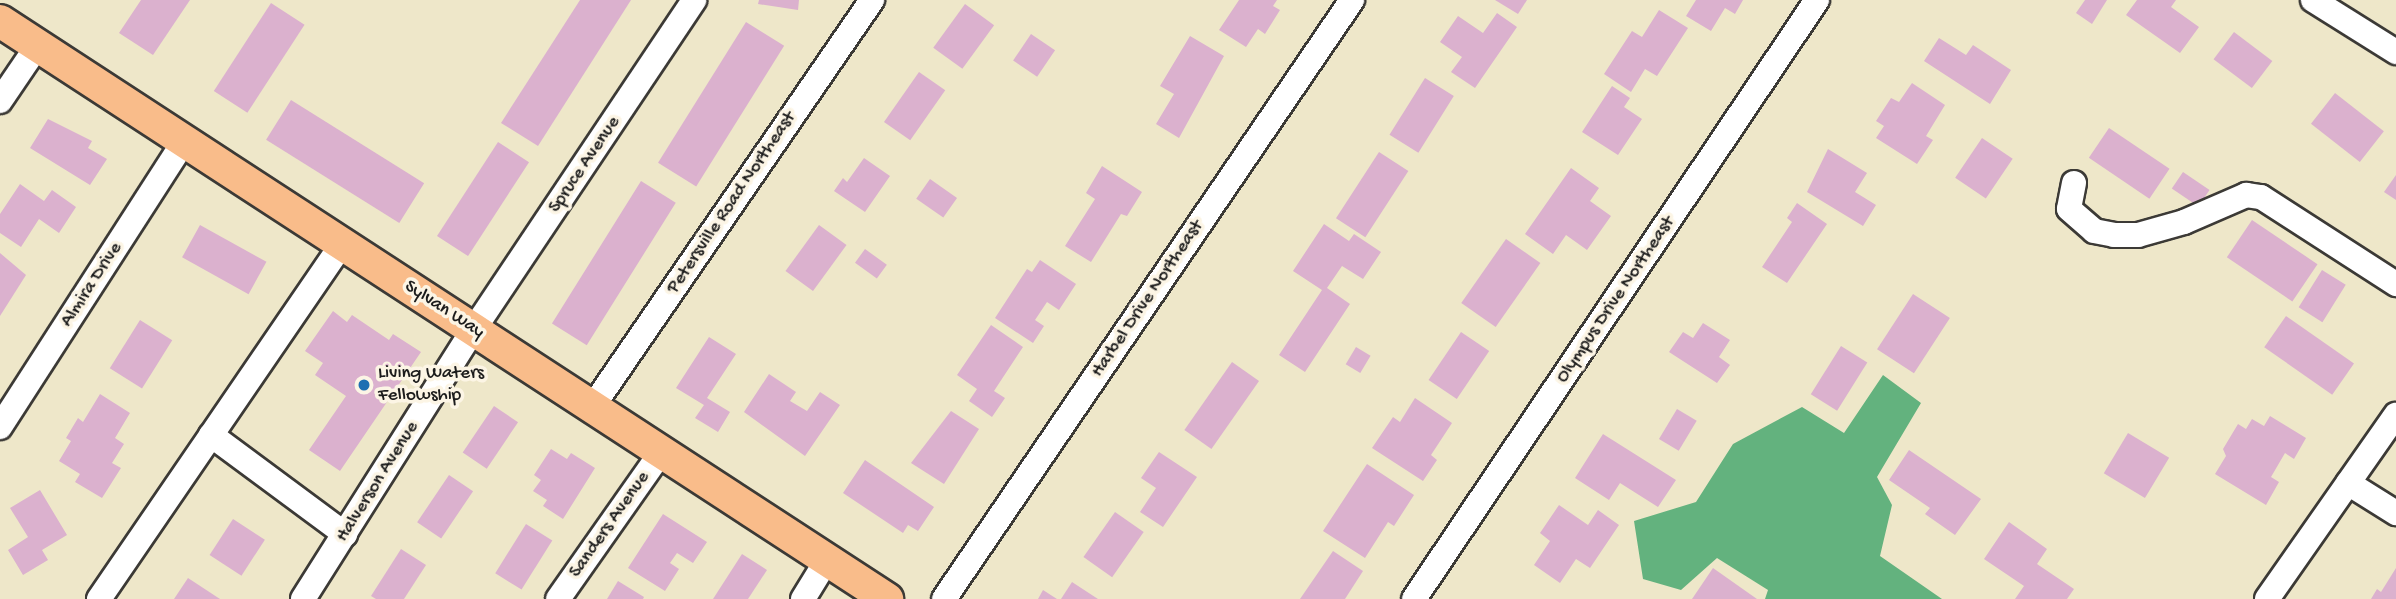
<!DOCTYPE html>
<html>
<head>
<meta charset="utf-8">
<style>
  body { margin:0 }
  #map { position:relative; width:2396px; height:599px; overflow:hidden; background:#eee7c9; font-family:"Gochi Hand",sans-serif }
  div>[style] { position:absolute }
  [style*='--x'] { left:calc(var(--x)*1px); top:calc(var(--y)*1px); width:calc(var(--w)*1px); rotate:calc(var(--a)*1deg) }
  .forest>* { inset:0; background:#63b27e }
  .building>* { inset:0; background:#dbb1ce; transform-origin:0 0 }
  .roads { filter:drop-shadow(2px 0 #3c3a36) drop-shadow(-2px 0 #3c3a36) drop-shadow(0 2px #3c3a36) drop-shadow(0 -2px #3c3a36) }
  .minor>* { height:24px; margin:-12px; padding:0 12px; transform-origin:12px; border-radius:12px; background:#fff }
  .major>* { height:32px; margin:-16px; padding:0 16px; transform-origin:16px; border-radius:16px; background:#f9bc8a }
  .dots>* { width:19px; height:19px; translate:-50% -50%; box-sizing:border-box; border:4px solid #fcf5e5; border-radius:50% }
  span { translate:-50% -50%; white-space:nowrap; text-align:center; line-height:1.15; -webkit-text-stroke:7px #fcf5e5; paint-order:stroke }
  .street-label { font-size:19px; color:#1c1c1c }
  .poi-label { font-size:19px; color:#1c1c1c }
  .left { translate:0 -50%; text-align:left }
</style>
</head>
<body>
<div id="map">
  <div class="forest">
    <div style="clip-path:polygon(1883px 375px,1921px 403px,1877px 477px,1892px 505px,1880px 556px,1942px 599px,1765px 599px,1768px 590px,1717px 558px,1681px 590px,1643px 579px,1634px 521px,1696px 502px,1733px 444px,1802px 407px,1844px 433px)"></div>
  </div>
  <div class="building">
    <div style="clip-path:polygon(141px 0,190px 0,153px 55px,119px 33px)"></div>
    <div style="clip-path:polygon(580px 0,631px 0,538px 146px,501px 123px)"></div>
    <div style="clip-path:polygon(759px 0,799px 0,798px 10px,758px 4px)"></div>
    <div style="clip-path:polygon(1239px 0,1277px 0,1273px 6px,1280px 10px,1265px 34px,1258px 29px,1246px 47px,1219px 30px)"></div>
    <div style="clip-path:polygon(1495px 0,1527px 0,1518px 14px)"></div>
    <div style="clip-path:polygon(1696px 0,1743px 0,1735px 14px,1725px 8px,1711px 31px,1686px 16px)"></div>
    <div style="clip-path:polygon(2085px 0,2107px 0,2092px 24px,2076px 13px)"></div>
    <div style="clip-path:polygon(2137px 0,2176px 0,2171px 7px,2199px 27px,2180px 53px,2126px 15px)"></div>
    <div style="left:271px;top:3px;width:40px;height:105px;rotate:33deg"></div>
    <div style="left:965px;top:4px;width:36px;height:54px;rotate:36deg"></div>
    <div style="clip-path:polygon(1659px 10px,1688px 28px,1657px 76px,1645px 69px,1631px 92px,1604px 74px,1632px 31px,1642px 37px)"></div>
    <div style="clip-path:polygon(1497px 13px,1517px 27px,1475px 88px,1451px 72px,1462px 57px,1440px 42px,1458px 16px,1483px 33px)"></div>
    <div style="left:746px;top:22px;width:45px;height:166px;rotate:32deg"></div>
    <div style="left:2234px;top:32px;width:48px;height:34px;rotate:37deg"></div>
    <div style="left:1031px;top:34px;width:29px;height:32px;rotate:34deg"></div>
    <div style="clip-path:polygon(1190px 36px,1224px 56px,1179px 138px,1156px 124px,1174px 94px,1160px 86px)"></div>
    <div style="clip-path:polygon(1939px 38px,1966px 55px,1973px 45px,2011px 70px,1990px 104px,1924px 61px)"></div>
    <div style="left:919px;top:72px;width:32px;height:61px;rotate:35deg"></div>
    <div style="left:1425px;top:78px;width:34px;height:67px;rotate:32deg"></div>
    <div style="clip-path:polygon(1912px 83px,1945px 105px,1926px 136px,1933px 140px,1917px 164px,1876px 138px,1884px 126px,1876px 121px,1891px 98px,1899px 102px)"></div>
    <div style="clip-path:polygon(1612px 86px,1630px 98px,1624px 107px,1642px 119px,1618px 155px,1582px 132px)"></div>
    <div style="left:2335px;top:93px;width:62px;height:39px;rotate:38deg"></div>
    <div style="left:291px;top:100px;width:157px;height:47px;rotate:32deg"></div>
    <div style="clip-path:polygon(48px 119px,92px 141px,88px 148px,107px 159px,90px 185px,30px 148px)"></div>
    <div style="left:2109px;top:128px;width:73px;height:36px;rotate:34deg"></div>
    <div style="left:1982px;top:138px;width:37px;height:48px;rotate:34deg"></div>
    <div style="left:498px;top:142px;width:37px;height:112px;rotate:33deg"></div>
    <div style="clip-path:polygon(1828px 149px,1867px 173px,1855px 192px,1876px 205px,1863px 226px,1807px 192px)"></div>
    <div style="left:1379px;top:152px;width:35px;height:79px;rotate:33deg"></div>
    <div style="clip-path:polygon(864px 158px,890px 176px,865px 212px,834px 191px,843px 178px,847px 182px)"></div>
    <div style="clip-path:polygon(1102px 166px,1142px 192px,1127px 216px,1121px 214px,1091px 262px,1065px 246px,1095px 199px,1086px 193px)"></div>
    <div style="clip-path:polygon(1571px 168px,1599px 188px,1590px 201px,1611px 216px,1587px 250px,1566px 235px,1553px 254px,1525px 234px)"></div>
    <div style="left:2183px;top:172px;width:32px;height:20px;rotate:34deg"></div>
    <div style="clip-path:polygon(2396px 175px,2396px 200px,2384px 192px)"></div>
    <div style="left:930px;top:179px;width:33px;height:24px;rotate:35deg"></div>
    <div style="left:641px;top:181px;width:41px;height:168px;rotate:32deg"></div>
    <div style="clip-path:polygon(20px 184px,44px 201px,52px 190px,76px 207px,59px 233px,39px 219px,21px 247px,0 233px,0 214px)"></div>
    <div style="clip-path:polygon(1797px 203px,1827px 224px,1787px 283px,1762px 267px,1792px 222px,1787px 218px)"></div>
    <div style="left:2252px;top:220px;width:79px;height:45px;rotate:34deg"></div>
    <div style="clip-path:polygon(1324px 224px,1349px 241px,1354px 234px,1381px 252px,1363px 279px,1342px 266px,1327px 288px,1350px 304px,1305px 372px,1279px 355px,1322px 290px,1293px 271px)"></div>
    <div style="left:200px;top:225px;width:76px;height:37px;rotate:29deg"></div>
    <div style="left:819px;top:225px;width:34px;height:57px;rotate:36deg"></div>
    <div style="left:1506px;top:239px;width:42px;height:78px;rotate:35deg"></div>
    <div style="left:865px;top:249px;width:27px;height:17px;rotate:36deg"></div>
    <div style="clip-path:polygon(0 253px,26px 275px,0 316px)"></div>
    <div style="clip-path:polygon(1040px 260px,1076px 284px,1059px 310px,1047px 302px,1035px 320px,1044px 326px,1033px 343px,995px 318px,1027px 269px,1032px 272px)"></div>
    <div style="left:2322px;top:270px;width:28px;height:44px;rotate:32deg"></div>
    <div style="left:1913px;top:294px;width:44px;height:66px;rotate:33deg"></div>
    <div style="clip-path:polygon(333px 311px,347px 322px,352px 315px,389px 340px,393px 334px,421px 352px,340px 471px,309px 450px,346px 396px,315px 375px,323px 363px,305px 351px)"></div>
    <div style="left:2286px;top:316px;width:83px;height:38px;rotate:35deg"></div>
    <div style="left:140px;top:320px;width:38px;height:57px;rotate:32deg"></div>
    <div style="clip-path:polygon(1703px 323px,1730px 340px,1719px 357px,1730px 365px,1717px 383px,1669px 352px,1683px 332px,1693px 338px)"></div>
    <div style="clip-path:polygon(991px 325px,1023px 347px,994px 391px,1005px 398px,992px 417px,969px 401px,977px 389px,957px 375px)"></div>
    <div style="left:1461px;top:332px;width:34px;height:58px;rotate:34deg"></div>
    <div style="clip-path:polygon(709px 337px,736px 354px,707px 398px,730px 412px,718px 432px,695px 418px,704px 405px,676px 388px)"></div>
    <div style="left:1841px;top:346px;width:31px;height:57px;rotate:32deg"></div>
    <div style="left:1356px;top:347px;width:17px;height:20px;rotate:31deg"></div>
    <div style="left:1232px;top:362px;width:33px;height:83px;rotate:35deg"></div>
    <div style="clip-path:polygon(769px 374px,796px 392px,790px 401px,807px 411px,820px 392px,840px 405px,805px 456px,744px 412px)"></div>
    <div style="clip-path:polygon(100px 394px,130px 413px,115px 438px,124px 444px,112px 463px,121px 468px,102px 498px,75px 482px,80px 474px,59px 461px,71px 441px,66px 438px,78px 418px,83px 422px)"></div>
    <div style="clip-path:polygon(1415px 398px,1452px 423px,1431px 455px,1437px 460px,1423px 481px,1372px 448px,1393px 417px,1400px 422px)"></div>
    <div style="left:494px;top:406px;width:29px;height:56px;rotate:34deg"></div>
    <div style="left:1677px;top:409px;width:23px;height:35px;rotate:31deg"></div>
    <div style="clip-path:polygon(951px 411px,979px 429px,944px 484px,911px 463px)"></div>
    <div style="clip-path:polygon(2270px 416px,2306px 438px,2294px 459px,2285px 453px,2271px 477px,2279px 482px,2266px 505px,2215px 474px,2226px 456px,2223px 449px,2238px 424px,2246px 429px,2252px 419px,2264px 426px)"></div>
    <div style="left:2128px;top:433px;width:48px;height:47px;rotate:31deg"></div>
    <div style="clip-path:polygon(1603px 434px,1676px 480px,1658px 507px,1620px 483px,1609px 500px,1575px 478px)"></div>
    <div style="clip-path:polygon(551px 449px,567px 459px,571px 453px,595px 468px,563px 519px,543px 506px,547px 500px,533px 491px,541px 480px,534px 475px)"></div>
    <div style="clip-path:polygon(1909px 450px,1981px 499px,1955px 535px,1925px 514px,1930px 508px,1889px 480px)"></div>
    <div style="clip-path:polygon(1159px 452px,1197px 477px,1163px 527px,1140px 512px,1156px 488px,1141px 478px)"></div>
    <div style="clip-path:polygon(865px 460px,934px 507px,918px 531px,908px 525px,903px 533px,843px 493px)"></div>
    <div style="clip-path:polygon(1367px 464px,1414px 495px,1394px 526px,1388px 522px,1365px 558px,1323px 531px)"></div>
    <div style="left:449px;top:475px;width:29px;height:57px;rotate:34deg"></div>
    <div style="clip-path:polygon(40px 490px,67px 535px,42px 550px,48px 560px,23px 575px,8px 550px,28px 537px,10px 508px)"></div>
    <div style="clip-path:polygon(1559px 505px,1588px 525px,1598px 510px,1619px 525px,1590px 568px,1576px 559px,1560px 583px,1534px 565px,1550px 541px,1540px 533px)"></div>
    <div style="left:1115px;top:512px;width:35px;height:55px;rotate:35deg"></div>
    <div style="clip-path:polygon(663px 514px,707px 542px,693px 563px,677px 553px,670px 563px,679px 569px,665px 591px,628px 568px)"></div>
    <div style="left:233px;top:519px;width:38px;height:43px;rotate:33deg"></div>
    <div style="clip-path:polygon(2009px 522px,2047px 549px,2037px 564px,2074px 589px,2067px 599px,2015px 599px,2024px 586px,1984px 559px)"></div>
    <div style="left:526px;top:524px;width:31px;height:58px;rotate:32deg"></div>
    <div style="clip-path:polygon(401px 549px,426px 565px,404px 599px,376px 599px,371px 596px)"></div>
    <div style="clip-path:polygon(1333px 551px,1363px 571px,1345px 599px,1300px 599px)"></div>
    <div style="clip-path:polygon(742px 554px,767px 570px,748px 599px,713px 599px)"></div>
    <div style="clip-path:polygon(1713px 568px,1757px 599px,1692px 599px)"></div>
    <div style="clip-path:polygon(2396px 568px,2396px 599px,2371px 599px,2377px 589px,2381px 592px)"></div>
    <div style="clip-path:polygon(188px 578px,220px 599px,174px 599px)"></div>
    <div style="clip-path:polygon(618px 581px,644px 597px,643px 599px,607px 599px)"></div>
    <div style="clip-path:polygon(1072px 582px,1098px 599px,1061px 599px)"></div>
    <div style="clip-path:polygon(1043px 590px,1057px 599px,1038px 599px)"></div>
  </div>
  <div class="roads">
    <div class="minor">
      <div style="--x:2313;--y:0;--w:98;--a:32.1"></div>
      <div style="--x:0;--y:101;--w:68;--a:-55.8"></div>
      <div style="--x:2074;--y:183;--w:26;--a:101"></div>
      <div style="--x:2069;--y:209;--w:33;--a:41"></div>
      <div style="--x:2094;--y:231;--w:20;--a:11"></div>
      <div style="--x:2114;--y:235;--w:24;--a:0"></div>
      <div style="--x:2138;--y:235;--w:48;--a:-15.8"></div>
      <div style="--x:2184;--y:222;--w:68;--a:-23.5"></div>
      <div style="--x:2246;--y:195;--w:15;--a:8"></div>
      <div style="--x:2261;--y:197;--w:161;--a:32.8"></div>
      <div style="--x:593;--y:406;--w:493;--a:-55.5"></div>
      <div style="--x:0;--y:427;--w:339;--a:-57.2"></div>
      <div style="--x:211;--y:435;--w:167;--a:36.5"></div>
      <div style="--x:2348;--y:483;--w:57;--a:32"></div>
      <div style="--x:99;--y:599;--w:430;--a:-55.6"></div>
      <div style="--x:303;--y:599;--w:320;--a:-57.7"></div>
      <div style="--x:474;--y:329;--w:396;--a:-56.2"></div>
      <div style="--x:558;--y:599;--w:181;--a:-54.9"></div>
      <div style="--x:803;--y:599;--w:46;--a:-58.4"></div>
      <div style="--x:944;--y:599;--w:725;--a:-55.74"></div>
      <div style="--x:1414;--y:599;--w:722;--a:-56.07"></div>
      <div style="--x:2267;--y:599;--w:225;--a:-55"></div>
    </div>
    <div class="major">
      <div style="--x:0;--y:21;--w:1059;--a:33.09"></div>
    </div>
  </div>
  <div class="dots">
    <div style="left:364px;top:385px;background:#1f6fb2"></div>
  </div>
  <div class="street-label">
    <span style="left:585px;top:165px;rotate:-56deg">Spruce Avenue</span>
    <span style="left:732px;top:203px;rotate:-56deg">Petersville Road Northeast</span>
    <span style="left:92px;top:285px;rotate:-57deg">Almira Drive</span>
    <span style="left:1148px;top:299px;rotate:-56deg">Harbel Drive Northeast</span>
    <span style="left:1616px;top:300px;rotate:-56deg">Olympus Drive Northeast</span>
    <span style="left:444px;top:310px;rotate:33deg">Sylvan Way</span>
    <span style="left:378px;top:482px;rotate:-58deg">Halverson Avenue</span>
    <span style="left:610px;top:525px;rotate:-55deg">Sanders Avenue</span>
  </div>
  <div class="poi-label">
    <span class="left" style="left:378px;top:385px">Living Waters<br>Fellowship</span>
  </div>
</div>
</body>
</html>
